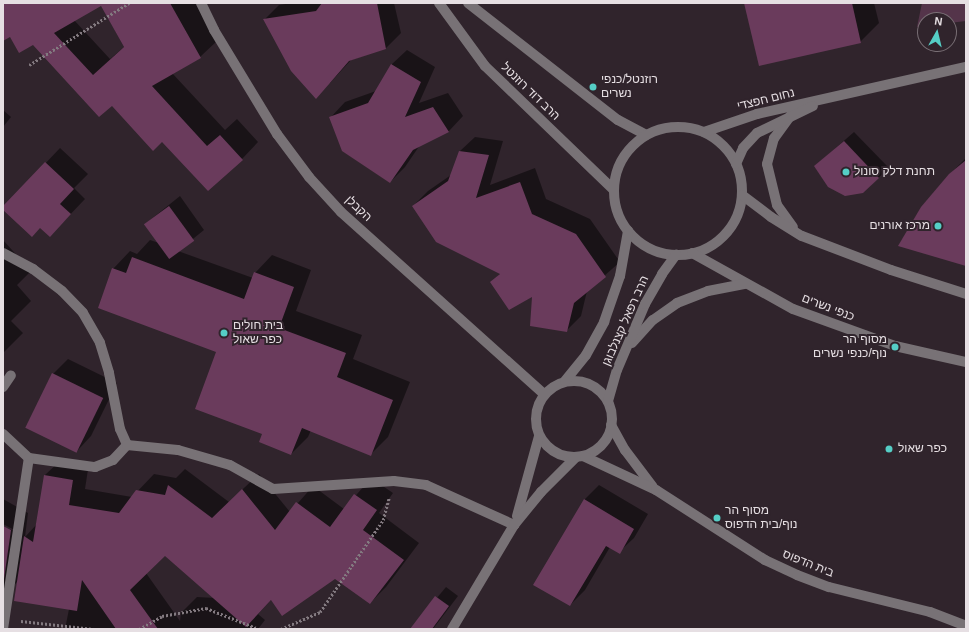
<!DOCTYPE html>
<html>
<head>
<meta charset="utf-8">
<style>
  body { margin:0 }
  #map { position:relative; width:969px; height:632px; overflow:hidden; background:#30242c; font-family:Arial,"Noto Sans Hebrew",sans-serif }
  div>[style] { position:absolute }
  [style*='--x'] { left:calc(var(--x)*1px); top:calc(var(--y)*1px); width:calc(var(--w)*1px); rotate:calc(var(--a)*1deg) }
  .green>* { inset:0; background:#54344a }
  .shadow>* { inset:0; background:#0007 }
  .building>* { inset:0; background:#6a3b5c; transform-origin:0 0 }
  .path>* { height:2.5px; margin-top:-1.25px; transform-origin:0; background:repeating-linear-gradient(90deg,#837a80 0 2px,transparent 0 4px) }
  .minor>* { height:10px; margin:-5px; padding:0 5px; transform-origin:5px; border-radius:5px; background:#787276 }
  .minor>.ring { margin:-5px; padding:0; box-sizing:content-box; background:none; border:10px solid #787276; border-radius:50% }
  .dots>* { width:11px; height:11px; translate:-50% -50%; box-sizing:border-box; border:2px solid #30242c; border-radius:50% }
  span { translate:-50% -50%; white-space:nowrap; text-align:center; line-height:1.15; -webkit-text-stroke:4px #30242c; paint-order:stroke }
  .poi-label { font-size:12px; color:#e6dfe3 }
  .left { translate:0 -50%; text-align:left }
  .right { translate:-100% -50%; text-align:right }
  .street-label { font-size:12px; color:#e6dfe3 }
  .frame { position:absolute; inset:0; border:4px solid #e6dfe3; pointer-events:none }
  .north { position:absolute; left:917px; top:12px; width:40px; height:40px; box-sizing:border-box; background:#30242c; border:1px solid #796f75; border-radius:50%; rotate:8deg; font-size:11px; font-weight:700; line-height:16px; text-align:center; color:#e6dfe3 }
  .north::after { content:''; display:block; margin:auto; width:14px; height:18px; background:#55cec6; clip-path:polygon(50% 0,100% 100%,50% 72%,0 100%) }
</style>
</head>
<body>
<div id="map">
  <div class="green">
    <div style="clip-path:polygon(922px 3px,966px 3px,966px 21px,949px 23px,949px 20px,925px 20px,925px 26px,917px 27px)"></div>
  </div>
  <div class="shadow">
    <div style="clip-path:polygon(evenodd,3px 3px,195px 3px,217px 41px,200px 57px,172px 73px,225px 130px,237px 119px,258px 142px,242px 159px,162px 141px,34px 44px,3px 35px,3px 3px,101px 5px,124px 47px,110px 59px,74px 20px,101px 5px)"></div>
    <div style="clip-path:polygon(292px 3px,394px 3px,401px 33px,386px 48px,351px 60px,330px 83px,264px 20px,279px 5px)"></div>
    <div style="clip-path:polygon(745px 3px,874px 3px,879px 23px,860px 42px)"></div>
    <div style="clip-path:polygon(407px 50px,435px 67px,419px 103px,448px 93px,463px 116px,449px 131px,420px 145px,405px 167px,390px 182px,331px 117px,345px 102px,376px 91px,392px 64px)"></div>
    <div style="clip-path:polygon(3px 110px,11px 117px,3px 127px)"></div>
    <div style="clip-path:polygon(854px 132px,889px 168px,863px 192px,815px 166px)"></div>
    <div style="clip-path:polygon(475px 137px,503px 141px,490px 185px,535px 168px,546px 199px,590px 219px,620px 262px,587px 291px,581px 316px,566px 331px,534px 295px,492px 282px,501px 273px,413px 206px,428px 191px,451px 175px,460px 151px)"></div>
    <div style="clip-path:polygon(60px 148px,88px 174px,74px 188px,85px 199px,64px 221px,3px 208px)"></div>
    <div style="clip-path:polygon(966px 158px,966px 263px,950px 174px)"></div>
    <div style="clip-path:polygon(180px 196px,204px 230px,178px 251px,253px 278px,255px 273px,272px 255px,311px 270px,296px 311px,362px 335px,353px 359px,410px 382px,388px 437px,370px 455px,311px 430px,308px 437px,291px 454px,264px 434px,217px 351px,113px 269px,130px 251px,137px 254px,150px 240px,159px 243px,145px 224px)"></div>
    <div style="clip-path:polygon(3px 240px,31px 271px,17px 285px,31px 301px,11px 321px,23px 333px,3px 353px)"></div>
    <div style="clip-path:polygon(68px 359px,117px 383px,91px 436px,77px 451px,53px 374px)"></div>
    <div style="clip-path:polygon(evenodd,62px 459px,89px 463px,85px 489px,132px 497px,154px 474px,176px 478px,185px 469px,229px 502px,259px 474px,290px 512px,313px 486px,344px 509px,371px 478px,393px 493px,379px 513px,419px 543px,386px 587px,370px 603px,335px 578px,272px 599px,258px 614px,265px 620px,258px 629px,65px 629px,69px 609px,18px 581px,3px 596px,3px 527px,16px 531px,3px 524px,3px 499px,28px 513px,25px 537px,37px 524px,45px 475px,62px 459px,165px 555px,215px 598px,197px 597px,181px 613px,180px 621px,146px 573px,165px 555px)"></div>
    <div style="clip-path:polygon(599px 485px,648px 514px,634px 538px,619px 552px,610px 547px,585px 590px,570px 605px,584px 500px)"></div>
    <div style="clip-path:polygon(446px 587px,458px 596px,433px 629px,411px 629px)"></div>
  </div>
  <div class="building">
    <div style="clip-path:polygon(evenodd,3px 3px,170px 3px,201px 58px,152px 86px,207px 146px,220px 135px,243px 160px,208px 191px,162px 142px,153px 151px,112px 106px,99px 117px,33px 45px,19px 53px,10px 37px,3px 41px,3px 3px,101px 6px,124px 47px,93px 75px,54px 33px,101px 6px)"></div>
    <div style="clip-path:polygon(322px 3px,377px 3px,386px 49px,349px 61px,316px 99px,291px 71px,263px 19px,316px 11px)"></div>
    <div style="clip-path:polygon(744px 3px,852px 3px,861px 43px,759px 66px)"></div>
    <div style="clip-path:polygon(391px 64px,421px 82px,405px 117px,433px 107px,449px 132px,413px 150px,390px 183px,342px 151px,329px 117px,368px 103px)"></div>
    <div style="clip-path:polygon(844px 141px,879px 178px,863px 193px,845px 196px,828px 187px,814px 166px)"></div>
    <div style="clip-path:polygon(459px 151px,489px 155px,476px 198px,520px 182px,532px 214px,576px 234px,606px 277px,574px 303px,567px 332px,530px 326px,532px 297px,509px 310px,490px 282px,500px 274px,436px 242px,412px 206px,448px 181px)"></div>
    <div style="clip-path:polygon(966px 160px,966px 266px,898px 246px,921px 207px,949px 174px)"></div>
    <div style="clip-path:polygon(45px 162px,74px 189px,60px 204px,71px 214px,50px 237px,40px 228px,32px 237px,3px 210px,3px 206px)"></div>
    <div style="left:169px;top:206px;width:43px;height:31px;rotate:54deg"></div>
    <div style="clip-path:polygon(132px 257px,244px 299px,254px 272px,294px 287px,279px 328px,346px 353px,337px 377px,393px 400px,371px 456px,302px 428px,291px 455px,259px 442px,262px 434px,195px 409px,216px 352px,98px 308px,112px 268px,126px 273px)"></div>
    <div style="left:52px;top:373px;width:57px;height:61px;rotate:26deg"></div>
    <div style="clip-path:polygon(44px 475px,73px 480px,69px 505px,119px 513px,136px 490px,165px 495px,168px 485px,212px 518px,242px 489px,275px 530px,296px 502px,330px 527px,354px 494px,377px 510px,363px 530px,404px 560px,370px 604px,335px 579px,282px 616px,271px 600px,246px 627px,165px 556px,130px 590px,158px 629px,116px 629px,82px 580px,77px 611px,14px 601px,24px 536px,33px 542px)"></div>
    <div style="clip-path:polygon(584px 499px,634px 529px,620px 554px,606px 546px,570px 606px,533px 585px)"></div>
    <div style="clip-path:polygon(3px 526px,11px 530px,3px 586px)"></div>
    <div style="clip-path:polygon(435px 596px,449px 606px,432px 629px,410px 629px)"></div>
  </div>
  <div class="path">
    <div style="--x:29;--y:65;--w:118;--a:-31.8"></div>
    <div style="--x:21;--y:621;--w:73;--a:6.3"></div>
    <div style="--x:139;--y:629;--w:26;--a:-29"></div>
    <div style="--x:162;--y:616;--w:45;--a:-10.3"></div>
    <div style="--x:206;--y:608;--w:57;--a:21.6"></div>
    <div style="--x:281;--y:629;--w:43;--a:-23.6"></div>
    <div style="--x:320;--y:612;--w:112;--a:-55.6"></div>
    <div style="--x:383;--y:520;--w:23;--a:-75"></div>
  </div>
  <div class="minor">
    <div style="--x:201;--y:3;--w:30;--a:64"></div>
    <div style="--x:214;--y:30;--w:122;--a:58.8"></div>
    <div style="--x:277;--y:134;--w:54;--a:53.3"></div>
    <div style="--x:309;--y:177;--w:47;--a:47.6"></div>
    <div style="--x:341;--y:212;--w:273;--a:41.9"></div>
    <div style="--x:439;--y:3;--w:78;--a:53.9"></div>
    <div style="--x:485;--y:66;--w:179;--a:43.9"></div>
    <div style="--x:468;--y:3;--w:190;--a:38"></div>
    <div style="--x:618;--y:120;--w:32;--a:28"></div>
    <div style="--x:791;--y:115;--w:29;--a:126"></div>
    <div style="--x:774;--y:138;--w:27;--a:105"></div>
    <div style="--x:767;--y:164;--w:42;--a:76.3"></div>
    <div style="--x:777;--y:205;--w:27;--a:54"></div>
    <div class="ring" style="left:614px;top:127px;width:118px;height:118px"></div>
    <div style="--x:704;--y:132;--w:56;--a:-18.8"></div>
    <div style="--x:757;--y:114;--w:214;--a:-12.7"></div>
    <div style="--x:736;--y:164;--w:17;--a:-66"></div>
    <div style="--x:743;--y:148;--w:21;--a:-47"></div>
    <div style="--x:757;--y:133;--w:62;--a:-25.7"></div>
    <div style="--x:742;--y:195;--w:36;--a:37"></div>
    <div style="--x:771;--y:217;--w:36;--a:32"></div>
    <div style="--x:802;--y:236;--w:95;--a:20.9"></div>
    <div style="--x:891;--y:270;--w:79;--a:17.7"></div>
    <div style="--x:3;--y:253;--w:34;--a:28"></div>
    <div style="--x:33;--y:269;--w:36;--a:37"></div>
    <div style="--x:62;--y:291;--w:30;--a:46"></div>
    <div style="--x:83;--y:313;--w:34;--a:60"></div>
    <div style="--x:100;--y:343;--w:31;--a:73"></div>
    <div style="--x:109;--y:373;--w:57;--a:78.9"></div>
    <div style="--x:120;--y:429;--w:17;--a:66"></div>
    <div style="--x:692;--y:253;--w:115;--a:29"></div>
    <div style="--x:793;--y:309;--w:109;--a:19.9"></div>
    <div style="--x:895;--y:346;--w:73;--a:12.7"></div>
    <div style="--x:632;--y:343;--w:31;--a:-48"></div>
    <div style="--x:653;--y:320;--w:29;--a:-35"></div>
    <div style="--x:677;--y:303;--w:33;--a:-21"></div>
    <div style="--x:708;--y:291;--w:38;--a:-11"></div>
    <div class="ring" style="left:536px;top:381px;width:66px;height:66px"></div>
    <div style="--x:565;--y:381;--w:33;--a:-51"></div>
    <div style="--x:586;--y:355;--w:38;--a:-61"></div>
    <div style="--x:604;--y:322;--w:49;--a:-70.8"></div>
    <div style="--x:620;--y:276;--w:46;--a:-79.9"></div>
    <div style="--x:3;--y:387;--w:14;--a:-56"></div>
    <div style="--x:608;--y:401;--w:32;--a:-74"></div>
    <div style="--x:617;--y:370;--w:72;--a:-67"></div>
    <div style="--x:645;--y:304;--w:34;--a:-60"></div>
    <div style="--x:662;--y:274;--w:24;--a:-54"></div>
    <div style="--x:611;--y:425;--w:29;--a:61"></div>
    <div style="--x:625;--y:450;--w:46;--a:52.9"></div>
    <div style="--x:3;--y:434;--w:35;--a:43"></div>
    <div style="--x:29;--y:458;--w:67;--a:7.8"></div>
    <div style="--x:95;--y:467;--w:19;--a:-21"></div>
    <div style="--x:113;--y:460;--w:21;--a:-47"></div>
    <div style="--x:127;--y:445;--w:51;--a:5.6"></div>
    <div style="--x:178;--y:450;--w:54;--a:16.1"></div>
    <div style="--x:230;--y:465;--w:49;--a:29.2"></div>
    <div style="--x:273;--y:489;--w:121;--a:-3.8"></div>
    <div style="--x:394;--y:481;--w:32;--a:7"></div>
    <div style="--x:426;--y:485;--w:97;--a:24.4"></div>
    <div style="--x:583;--y:456;--w:81;--a:25"></div>
    <div style="--x:656;--y:490;--w:130;--a:32.7"></div>
    <div style="--x:765;--y:560;--w:35;--a:25"></div>
    <div style="--x:797;--y:575;--w:34;--a:21"></div>
    <div style="--x:829;--y:587;--w:104;--a:13.9"></div>
    <div style="--x:930;--y:612;--w:39;--a:21"></div>
    <div style="--x:517;--y:516;--w:83;--a:-74.6"></div>
    <div style="--x:3;--y:629;--w:173;--a:-81.4"></div>
    <div style="--x:452;--y:629;--w:121;--a:-59.2"></div>
    <div style="--x:514;--y:525;--w:43;--a:-50.7"></div>
    <div style="--x:541;--y:492;--w:49;--a:-45"></div>
  </div>
  <div class="dots">
    <div style="left:593px;top:87px;background:#55cec6"></div>
    <div style="left:846px;top:172px;background:#55cec6"></div>
    <div style="left:938px;top:226px;background:#55cec6"></div>
    <div style="left:224px;top:333px;background:#55cec6"></div>
    <div style="left:895px;top:347px;background:#55cec6"></div>
    <div style="left:889px;top:449px;background:#55cec6"></div>
    <div style="left:717px;top:518px;background:#55cec6"></div>
  </div>
  <div class="poi-label">
    <span class="left" style="left:601px;top:87px">רוזנטל/כנפי<br>נשרים</span>
    <span class="left" style="left:854px;top:172px">תחנת דלק סונול</span>
    <span class="right" style="left:930px;top:226px">מרכז אורנים</span>
    <span class="left" style="left:233px;top:333px">בית חולים<br>כפר שאול</span>
    <span class="right" style="left:887px;top:347px">מסוף הר<br>נוף/כנפי נשרים</span>
    <span class="left" style="left:898px;top:449px">כפר שאול</span>
    <span class="left" style="left:725px;top:518px">מסוף הר<br>נוף/בית הדפוס</span>
  </div>
  <div class="street-label">
    <span style="left:530px;top:92px;rotate:44deg">הרב דוד רוזנטל</span>
    <span style="left:766px;top:100px;rotate:-14deg">נחום חפצדי</span>
    <span style="left:358px;top:209px;rotate:43deg">הקבלן</span>
    <span style="left:828px;top:308px;rotate:21deg">כנפי נשרים</span>
    <span style="left:626px;top:321px;rotate:-66deg">הרב רפאל קצנלבוגן</span>
    <span style="left:808px;top:564px;rotate:22deg">בית הדפוס</span>
  </div>
  <div class="frame"></div>
  <div class="north">N</div>
</div>
</body>
</html>
